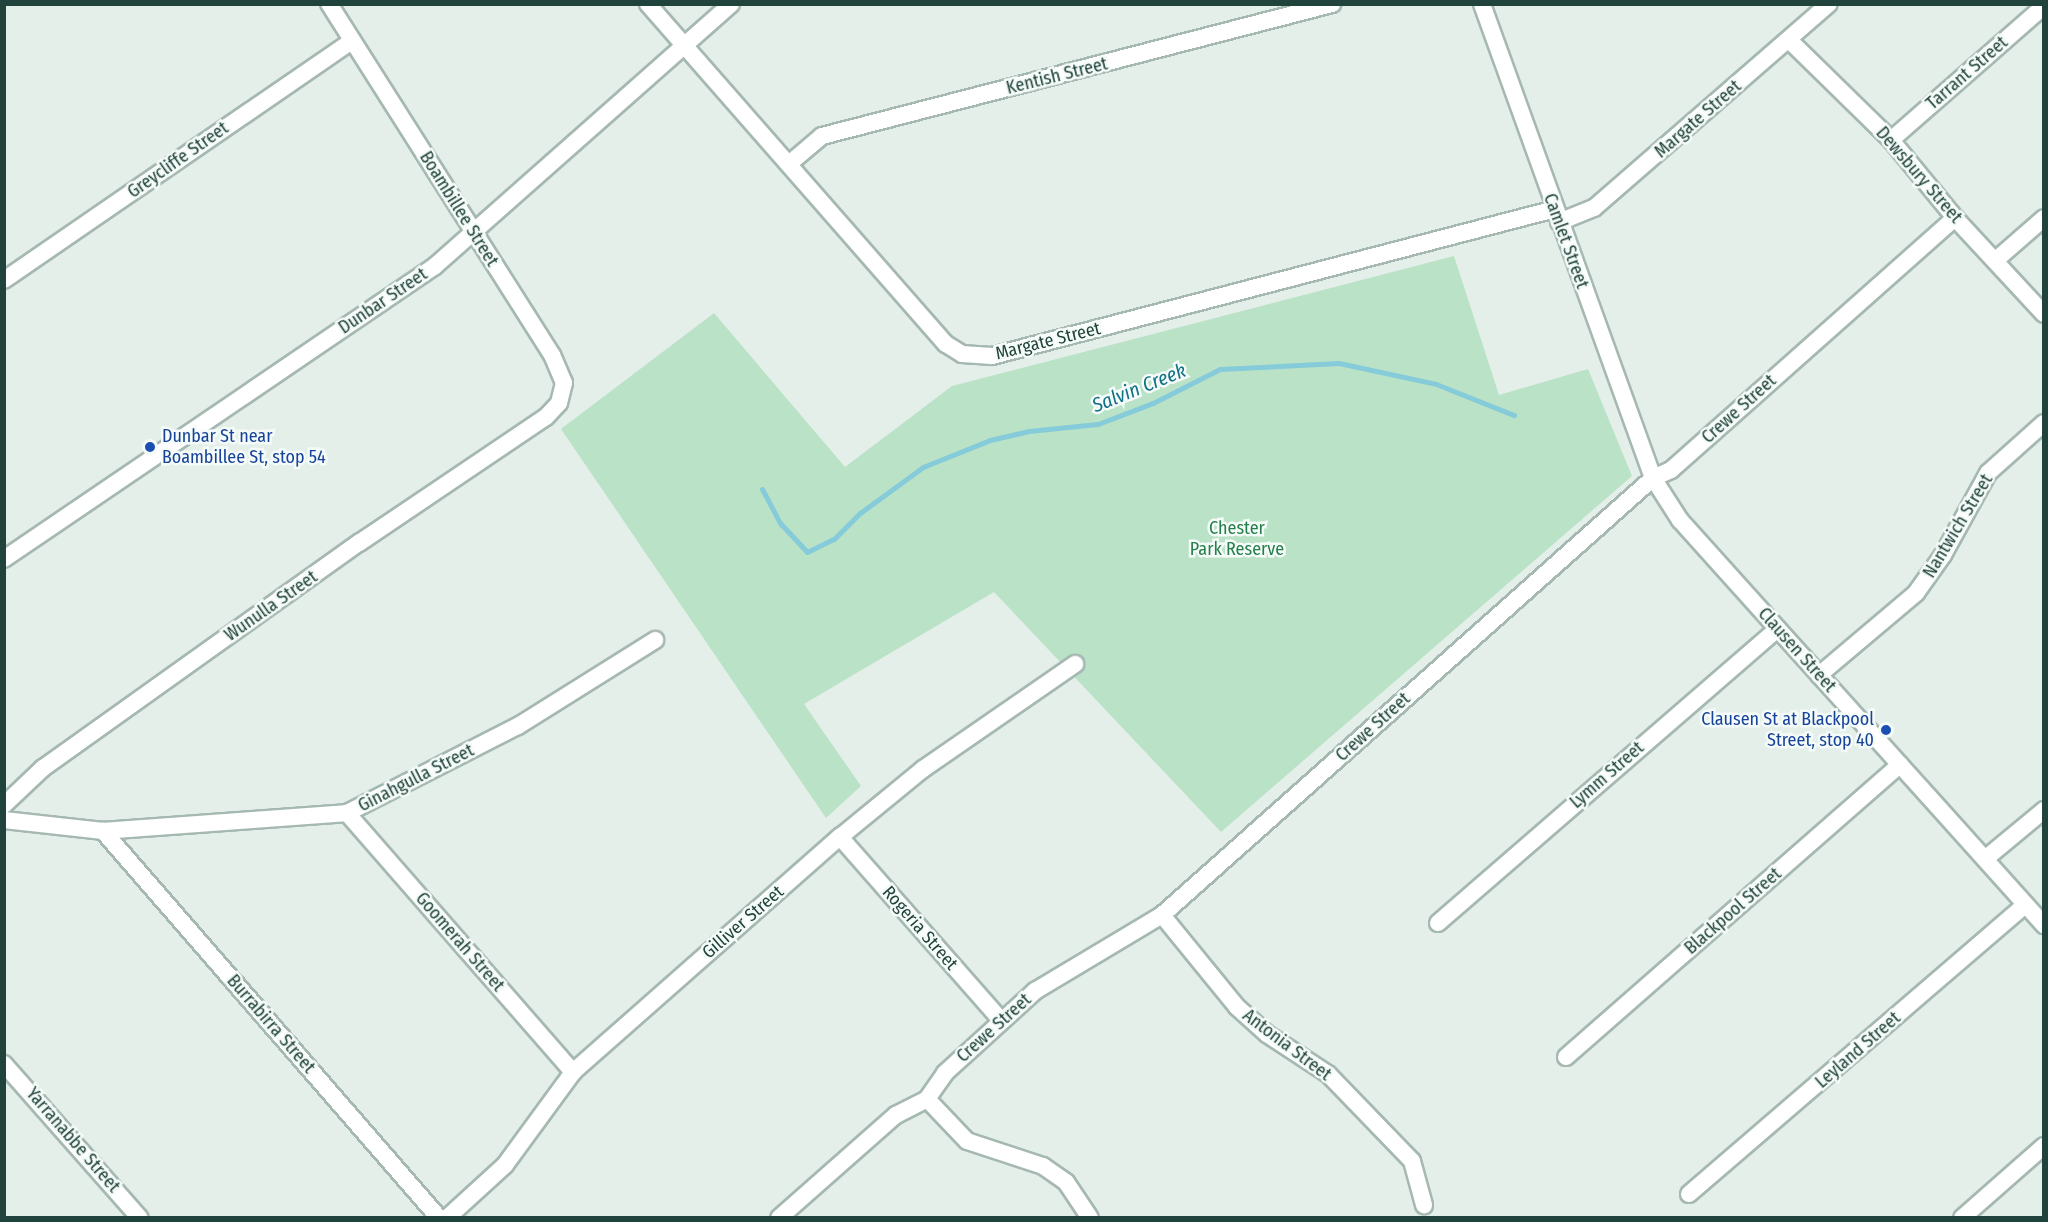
<!DOCTYPE html>
<html>
<head>
<meta charset="utf-8">
<style>
  body { margin:0 }
  #map { position:relative; width:2048px; height:1222px; overflow:hidden; background:#e4efea; font-family:"Fira Sans Condensed",sans-serif }
  div>[style] { position:absolute }
  [style*='--x'] { left:calc(var(--x)*1px); top:calc(var(--y)*1px); width:calc(var(--w)*1px); rotate:calc(var(--a)*1deg) }
  .green>* { inset:0; background:#bae2c6 }
  .stream>* { height:5px; margin:-2.5px; padding:0 2.5px; transform-origin:2.5px; border-radius:2.5px; background:#86cbda }
  .roads { filter:drop-shadow(2px 0 #a5b8b2) drop-shadow(-2px 0 #a5b8b2) drop-shadow(0 2px #a5b8b2) drop-shadow(0 -2px #a5b8b2) }
  .street>* { height:16px; margin:-8px; padding:0 8px; transform-origin:8px; border-radius:8px; background:#fff }
  .dots>* { width:16px; height:16px; translate:-50% -50%; box-sizing:border-box; border:3px solid #f5fbf8; border-radius:50% }
  span { translate:-50% -50%; white-space:nowrap; text-align:center; line-height:1.15; -webkit-text-stroke:5px #f5fbf8; paint-order:stroke }
  .street-label { font-size:18px; color:#20433b }
  .transit-label { font-size:18px; color:#164399 }
  .left { translate:0 -50%; text-align:left }
  .right { translate:-100% -50%; text-align:right }
  .park-label { font-size:18px; color:#257f4a }
  .water-label { font-size:20px; color:#137187; font-style:italic }
  .frame { position:absolute; inset:0; border:6px solid #20433b; pointer-events:none }
</style>
</head>
<body>
<div id="map">
  <div class="green">
    <div style="clip-path:polygon(1454px 256px,1499px 395px,1588px 369px,1632px 476px,1221px 832px,994px 592px,804px 704px,861px 786px,826px 818px,561px 429px,714px 313px,845px 467px,952px 386px)"></div>
  </div>
  <div class="stream">
    <div style="--x:762;--y:489;--w:40;--a:62"></div>
    <div style="--x:781;--y:524;--w:38;--a:47"></div>
    <div style="--x:807;--y:552;--w:30;--a:-26"></div>
    <div style="--x:834;--y:539;--w:37;--a:-45"></div>
    <div style="--x:860;--y:513;--w:78;--a:-36.1"></div>
    <div style="--x:923;--y:467;--w:72;--a:-21.9"></div>
    <div style="--x:990;--y:440;--w:40;--a:-13"></div>
    <div style="--x:1029;--y:431;--w:69;--a:-5.8"></div>
    <div style="--x:1098;--y:424;--w:59;--a:-20.9"></div>
    <div style="--x:1153;--y:403;--w:75;--a:-26.9"></div>
    <div style="--x:1220;--y:369;--w:119;--a:-2.9"></div>
    <div style="--x:1339;--y:363;--w:99;--a:12.2"></div>
    <div style="--x:1436;--y:384;--w:84;--a:21.7"></div>
  </div>
  <div class="roads">
    <div class="street">
      <div style="--x:648;--y:4;--w:452;--a:48.8"></div>
      <div style="--x:946;--y:344;--w:19;--a:32"></div>
      <div style="--x:962;--y:354;--w:30;--a:4"></div>
      <div style="--x:992;--y:356;--w:582;--a:-14.63"></div>
      <div style="--x:1482;--y:4;--w:504;--a:70.16"></div>
      <div style="--x:1653;--y:478;--w:50;--a:57.3"></div>
      <div style="--x:1680;--y:520;--w:545;--a:48.05"></div>
      <div style="--x:1789;--y:40;--w:143;--a:44.4"></div>
      <div style="--x:1891;--y:140;--w:101;--a:50.6"></div>
      <div style="--x:1955;--y:218;--w:131;--a:47.2"></div>
      <div style="--x:1891;--y:140;--w:203;--a:-41.2"></div>
      <div style="--x:790;--y:163;--w:42;--a:-40.2"></div>
      <div style="--x:822;--y:136;--w:527;--a:-14.51"></div>
      <div style="--x:1559;--y:222;--w:38;--a:-22"></div>
      <div style="--x:1594;--y:208;--w:311;--a:-41"></div>
      <div style="--x:1997;--y:259;--w:62;--a:-41.1"></div>
      <div style="--x:4;--y:280;--w:422;--a:-34.5"></div>
      <div style="--x:4;--y:559;--w:521;--a:-34.21"></div>
      <div style="--x:435;--y:266;--w:395;--a:-41.5"></div>
      <div style="--x:1819;--y:675;--w:127;--a:-40.2"></div>
      <div style="--x:1916;--y:593;--w:47;--a:-54.6"></div>
      <div style="--x:1943;--y:555;--w:94;--a:-61.2"></div>
      <div style="--x:1988;--y:473;--w:75;--a:-41.8"></div>
      <div style="--x:4;--y:805;--w:54;--a:-43.5"></div>
      <div style="--x:43;--y:768;--w:388;--a:-35.5"></div>
      <div style="--x:359;--y:543;--w:225;--a:-34"></div>
      <div style="--x:546;--y:417;--w:19;--a:-47"></div>
      <div style="--x:559;--y:403;--w:21;--a:-76"></div>
      <div style="--x:564;--y:383;--w:30;--a:-113"></div>
      <div style="--x:552;--y:355;--w:416;--a:-122.4"></div>
      <div style="--x:347;--y:813;--w:344;--a:48.9"></div>
      <div style="--x:4;--y:820;--w:100;--a:6.3"></div>
      <div style="--x:103;--y:831;--w:245;--a:-4.2"></div>
      <div style="--x:347;--y:813;--w:192;--a:-27"></div>
      <div style="--x:518;--y:726;--w:162;--a:-32.1"></div>
      <div style="--x:103;--y:831;--w:513;--a:49.03"></div>
      <div style="--x:840;--y:837;--w:244;--a:48.7"></div>
      <div style="--x:1985;--y:859;--w:77;--a:-39.7"></div>
      <div style="--x:1162;--y:915;--w:119;--a:50.8"></div>
      <div style="--x:1237;--y:1007;--w:40;--a:42"></div>
      <div style="--x:1267;--y:1034;--w:73;--a:33.3"></div>
      <div style="--x:1328;--y:1074;--w:121;--a:46"></div>
      <div style="--x:1412;--y:1161;--w:46;--a:74.7"></div>
      <div style="--x:1438;--y:923;--w:449;--a:-40.9"></div>
      <div style="--x:1566;--y:1057;--w:444;--a:-41.2"></div>
      <div style="--x:4;--y:1064;--w:205;--a:48.6"></div>
      <div style="--x:927;--y:1099;--w:58;--a:46.4"></div>
      <div style="--x:967;--y:1141;--w:80;--a:18.2"></div>
      <div style="--x:1043;--y:1166;--w:28;--a:35"></div>
      <div style="--x:1066;--y:1182;--w:43;--a:56.3"></div>
      <div style="--x:1689;--y:1194;--w:443;--a:-40.7"></div>
      <div style="--x:447;--y:1218;--w:79;--a:-42.4"></div>
      <div style="--x:505;--y:1165;--w:115;--a:-53.8"></div>
      <div style="--x:573;--y:1072;--w:356;--a:-41.4"></div>
      <div style="--x:840;--y:837;--w:107;--a:-39.3"></div>
      <div style="--x:923;--y:769;--w:185;--a:-34.6"></div>
      <div style="--x:779;--y:1218;--w:156;--a:-41.4"></div>
      <div style="--x:896;--y:1115;--w:35;--a:-27"></div>
      <div style="--x:927;--y:1099;--w:32;--a:-55"></div>
      <div style="--x:945;--y:1073;--w:122;--a:-42.3"></div>
      <div style="--x:1035;--y:991;--w:148;--a:-30.9"></div>
      <div style="--x:1162;--y:915;--w:657;--a:-41.67"></div>
      <div style="--x:1653;--y:478;--w:20;--a:-24"></div>
      <div style="--x:1671;--y:470;--w:380;--a:-41.6"></div>
      <div style="--x:1962;--y:1218;--w:109;--a:-41.3"></div>
    </div>
  </div>
  <div class="dots">
    <div style="left:150px;top:447px;background:#1a4fb4"></div>
    <div style="left:1886px;top:730px;background:#1a4fb4"></div>
  </div>
  <div class="street-label">
    <span style="left:1967px;top:73px;rotate:-41deg">Tarrant Street</span>
    <span style="left:1057px;top:76px;rotate:-14deg">Kentish Street</span>
    <span style="left:1698px;top:119px;rotate:-41deg">Margate Street</span>
    <span style="left:178px;top:160px;rotate:-35deg">Greycliffe Street</span>
    <span style="left:1919px;top:175px;rotate:49deg">Dewsbury Street</span>
    <span style="left:459px;top:209px;rotate:58deg">Boambillee Street</span>
    <span style="left:1566px;top:241px;rotate:70deg">Camlet Street</span>
    <span style="left:383px;top:301px;rotate:-34deg">Dunbar Street</span>
    <span style="left:1048px;top:341px;rotate:-14deg">Margate Street</span>
    <span style="left:1739px;top:409px;rotate:-42deg">Crewe Street</span>
    <span style="left:1958px;top:526px;rotate:-59deg">Nantwich Street</span>
    <span style="left:271px;top:606px;rotate:-35deg">Wunulla Street</span>
    <span style="left:1797px;top:650px;rotate:48deg">Clausen Street</span>
    <span style="left:1373px;top:727px;rotate:-42deg">Crewe Street</span>
    <span style="left:1607px;top:775px;rotate:-41deg">Lymm Street</span>
    <span style="left:416px;top:778px;rotate:-27deg">Ginahgulla Street</span>
    <span style="left:1733px;top:911px;rotate:-41deg">Blackpool Street</span>
    <span style="left:743px;top:922px;rotate:-41deg">Gilliver Street</span>
    <span style="left:920px;top:928px;rotate:49deg">Rogeria Street</span>
    <span style="left:460px;top:942px;rotate:49deg">Goomerah Street</span>
    <span style="left:271px;top:1024px;rotate:49deg">Burrabirra Street</span>
    <span style="left:994px;top:1028px;rotate:-42deg">Crewe Street</span>
    <span style="left:1287px;top:1045px;rotate:37deg">Antonia Street</span>
    <span style="left:1858px;top:1050px;rotate:-41deg">Leyland Street</span>
    <span style="left:73px;top:1140px;rotate:49deg">Yarranabbe Street</span>
  </div>
  <div class="transit-label">
    <span class="left" style="left:162px;top:447px">Dunbar St near<br>Boambillee St, stop 54</span>
    <span class="right" style="left:1874px;top:730px">Clausen St at Blackpool<br>Street, stop 40</span>
  </div>
  <div class="park-label">
    <span style="left:1237px;top:539px">Chester<br>Park Reserve</span>
  </div>
  <div class="water-label">
    <span style="left:1139px;top:388px;rotate:-22deg">Salvin Creek</span>
  </div>
  <div class="frame"></div>
</div>
</body>
</html>
